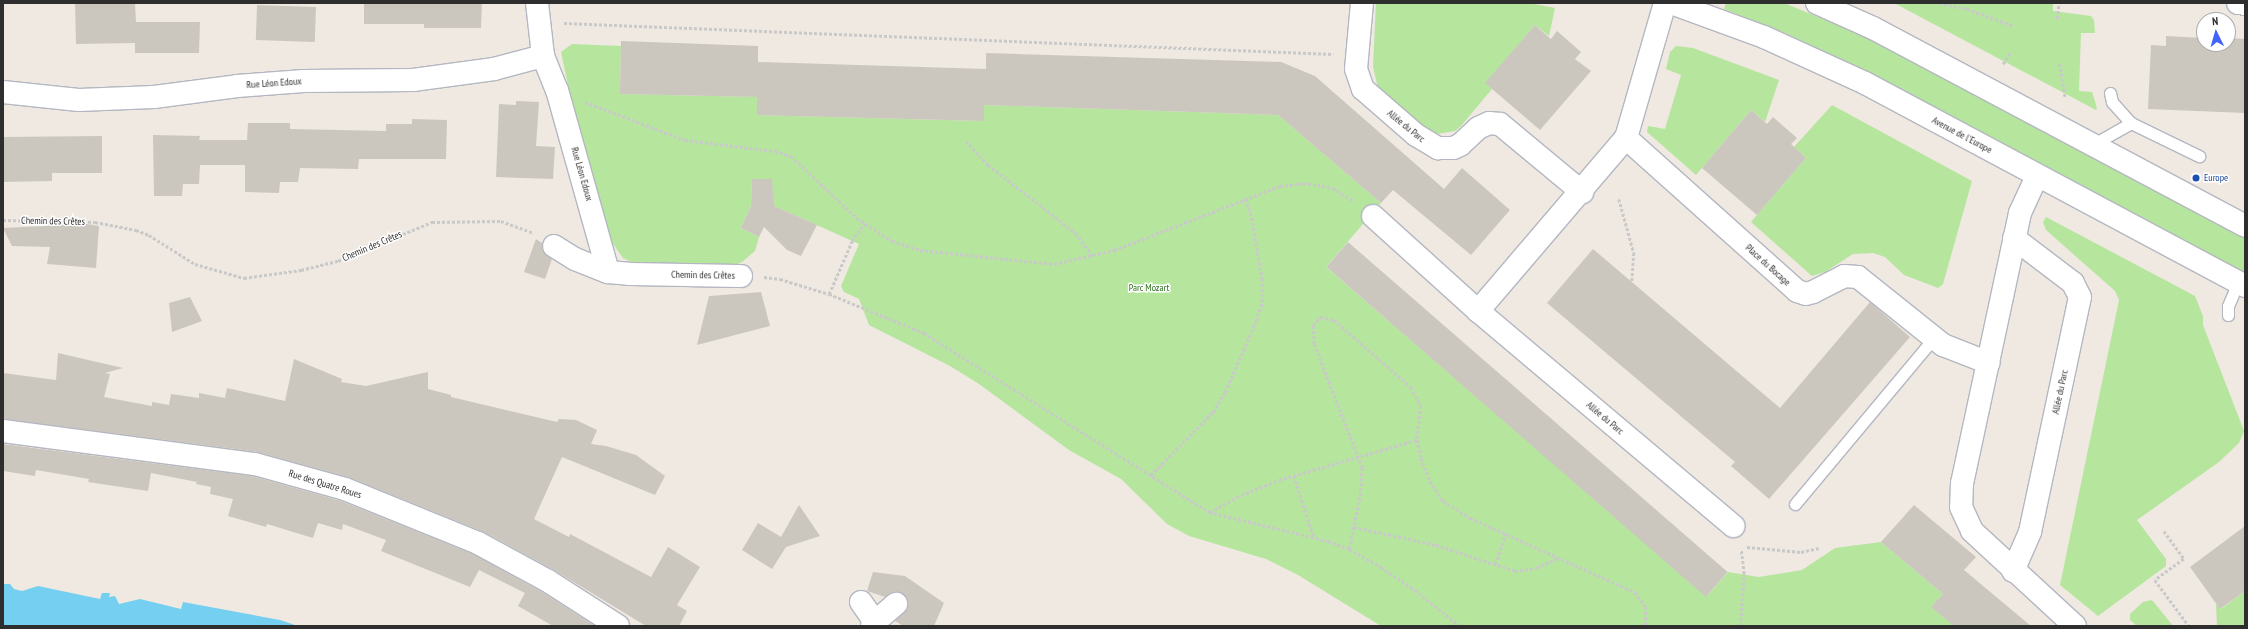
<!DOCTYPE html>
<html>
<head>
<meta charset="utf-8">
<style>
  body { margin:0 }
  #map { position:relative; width:2248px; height:629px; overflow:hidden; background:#efe9e1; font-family:"PT Sans Narrow",sans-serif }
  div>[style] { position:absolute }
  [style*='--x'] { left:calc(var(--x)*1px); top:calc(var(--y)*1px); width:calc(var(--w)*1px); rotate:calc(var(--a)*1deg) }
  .green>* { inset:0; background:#b6e59e }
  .water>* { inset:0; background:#75cff0 }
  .building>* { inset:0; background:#cbc7bf; transform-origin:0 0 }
  .path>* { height:2.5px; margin-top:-1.25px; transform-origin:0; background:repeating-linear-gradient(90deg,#c9c9c9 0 3px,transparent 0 5px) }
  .roads { filter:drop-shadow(1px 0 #b4b7c1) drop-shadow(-1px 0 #b4b7c1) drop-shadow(0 1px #b4b7c1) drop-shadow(0 -1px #b4b7c1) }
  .lane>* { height:11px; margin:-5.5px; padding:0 5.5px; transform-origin:5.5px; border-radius:5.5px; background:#fff }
  .street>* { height:22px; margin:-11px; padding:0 11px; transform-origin:11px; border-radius:11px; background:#fff }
  .secondary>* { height:22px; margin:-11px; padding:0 11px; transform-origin:11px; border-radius:11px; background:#fff }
  .dots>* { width:11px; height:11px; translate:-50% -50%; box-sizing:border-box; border:2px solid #fff; border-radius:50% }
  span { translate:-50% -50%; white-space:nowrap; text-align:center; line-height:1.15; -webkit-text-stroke:3px #fff; paint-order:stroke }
  .street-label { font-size:10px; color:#2e2e2e }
  .transit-label { font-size:10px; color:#164399 }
  .left { translate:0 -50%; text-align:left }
  .park-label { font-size:10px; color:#2c6e1b }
  .frame { position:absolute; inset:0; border:4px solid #2e2e2e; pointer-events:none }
  .north { position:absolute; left:2196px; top:12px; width:40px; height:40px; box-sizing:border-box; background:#fff; border:1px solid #ababab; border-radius:50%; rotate:355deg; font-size:11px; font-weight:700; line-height:16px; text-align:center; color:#2e2e2e }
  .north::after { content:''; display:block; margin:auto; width:14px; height:18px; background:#4264fb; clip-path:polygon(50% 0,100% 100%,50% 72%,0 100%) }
</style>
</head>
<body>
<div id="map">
  <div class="green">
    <div style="clip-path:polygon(1376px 3px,1529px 3px,1555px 8px,1549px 36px,1535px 25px,1486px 83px,1492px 89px,1461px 126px,1455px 131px,1437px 134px,1428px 132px,1378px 88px,1373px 67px)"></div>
    <div style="clip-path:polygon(1726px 3px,1784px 3px,1867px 37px,2245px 238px,2245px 274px,1865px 71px,1785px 33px,1724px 9px)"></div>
    <div style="clip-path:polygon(1894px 3px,2053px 3px,2053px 11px,2091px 16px,2094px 20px,2095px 33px,2081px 33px,2079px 91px,2092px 92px,2097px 108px,2096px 110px)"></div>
    <div style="clip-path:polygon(572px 44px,621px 46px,620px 94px,757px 97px,757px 115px,983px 121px,984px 105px,1278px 115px,1381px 203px,1326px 267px,1707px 596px,1728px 572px,1759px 577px,1802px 570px,1835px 548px,1881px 542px,1943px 594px,1932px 607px,1954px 626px,1381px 626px,1298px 575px,1266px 559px,1189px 536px,1167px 524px,1121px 479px,1069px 450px,979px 384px,950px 366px,869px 325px,859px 299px,844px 292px,841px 286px,859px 244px,772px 205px,772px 179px,752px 180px,751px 206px,741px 228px,759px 237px,755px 251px,742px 262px,736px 265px,640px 266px,623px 258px,607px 235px,580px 142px,561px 52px)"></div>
    <div style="clip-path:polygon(1676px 46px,1693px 48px,1779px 80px,1765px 122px,1751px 110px,1696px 175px,1647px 132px,1648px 126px,1665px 129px,1681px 75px,1666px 69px,1670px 52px)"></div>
    <div style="clip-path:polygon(1832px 105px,1972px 181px,1943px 284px,1938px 288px,1904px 275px,1885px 257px,1873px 253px,1853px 254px,1825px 272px,1812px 276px,1751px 222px,1806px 158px,1794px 147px)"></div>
    <div style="clip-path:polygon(2046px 217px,2195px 296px,2203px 316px,2203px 325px,2244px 431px,2239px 443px,2219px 462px,2137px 520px,2166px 559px,2166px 566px,2098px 616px,2060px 585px,2119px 300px,2115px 291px,2046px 230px,2043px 222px)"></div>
    <div style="clip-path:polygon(2245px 591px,2245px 626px,2217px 626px,2216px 604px,2221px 609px)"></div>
    <div style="clip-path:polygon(2151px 600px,2153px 601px,2173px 626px,2137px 626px,2130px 620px,2130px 614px,2143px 602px)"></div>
  </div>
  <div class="water">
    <div style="clip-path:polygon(3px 584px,10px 584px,14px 589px,22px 591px,38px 586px,100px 599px,102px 593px,110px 593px,109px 597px,115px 596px,119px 604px,140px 599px,181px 609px,183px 602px,280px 620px,298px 626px,3px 626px)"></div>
  </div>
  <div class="building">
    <div style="clip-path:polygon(75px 3px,135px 3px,136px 22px,200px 22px,199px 53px,135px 53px,135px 43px,76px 44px)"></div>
    <div style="clip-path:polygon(364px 3px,482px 3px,481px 28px,424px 28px,424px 24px,364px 24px)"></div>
    <div style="left:316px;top:7px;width:35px;height:59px;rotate:92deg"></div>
    <div style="clip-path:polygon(1535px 25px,1551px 39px,1557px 31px,1581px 52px,1575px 59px,1591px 71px,1540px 130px,1485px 83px)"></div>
    <div style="clip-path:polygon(2166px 36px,2204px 38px,2204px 44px,2228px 44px,2228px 38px,2245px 39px,2245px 113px,2148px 109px,2151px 45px,2166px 46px)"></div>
    <div style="clip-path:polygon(621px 41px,758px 46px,758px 62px,986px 69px,986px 53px,1281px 62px,1315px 76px,1444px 189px,1462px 168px,1510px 210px,1471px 255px,1393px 190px,1381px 203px,1278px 115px,984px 105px,984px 121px,757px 115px,757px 97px,620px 94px)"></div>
    <div style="clip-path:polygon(516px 101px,539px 102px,536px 146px,555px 147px,553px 179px,496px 177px,499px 104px,516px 105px)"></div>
    <div style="clip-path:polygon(1751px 110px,1767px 124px,1773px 117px,1797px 138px,1791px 144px,1806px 158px,1757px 215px,1702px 168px)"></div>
    <div style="clip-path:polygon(412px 119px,447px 120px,446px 159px,359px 159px,358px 169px,300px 168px,298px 182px,280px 182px,279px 193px,245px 192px,245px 165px,200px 165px,199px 184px,183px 184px,182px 196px,154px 196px,153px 135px,200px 136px,199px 140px,247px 140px,248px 123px,290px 123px,290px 129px,386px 131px,386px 124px,412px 124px)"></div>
    <div style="clip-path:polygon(102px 136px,102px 173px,52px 173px,52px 181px,3px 182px,3px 137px)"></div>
    <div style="clip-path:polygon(752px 179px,772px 179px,774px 206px,817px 225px,801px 256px,787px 250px,764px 227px,759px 237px,741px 228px,751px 206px)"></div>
    <div style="clip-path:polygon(87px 224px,99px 226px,96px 268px,47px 264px,50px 247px,12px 246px,3px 228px)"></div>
    <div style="clip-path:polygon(536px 239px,542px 243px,543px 252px,552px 259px,545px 279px,524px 272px)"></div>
    <div style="left:1348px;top:242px;width:503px;height:33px;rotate:41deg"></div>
    <div style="clip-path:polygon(1593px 249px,1780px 408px,1870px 302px,1910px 337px,1769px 499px,1731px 466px,1735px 462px,1547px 303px)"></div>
    <div style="clip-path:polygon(761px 292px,770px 326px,697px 345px,709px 296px)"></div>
    <div style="clip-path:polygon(190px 297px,202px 321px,172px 332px,169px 303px)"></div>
    <div style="clip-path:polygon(58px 353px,123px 368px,105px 373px,110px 374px,104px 397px,152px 406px,152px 402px,169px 405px,171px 394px,199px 398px,199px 393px,225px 398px,227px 388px,285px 401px,294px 359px,342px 379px,341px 382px,366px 386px,428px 372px,428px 389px,451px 395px,451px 397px,557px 422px,559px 419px,576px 420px,597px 430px,591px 444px,606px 446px,636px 455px,665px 476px,655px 495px,562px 457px,534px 519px,569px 537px,570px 534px,651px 577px,668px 547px,700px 567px,677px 605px,687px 611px,679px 626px,646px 626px,554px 570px,484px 532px,348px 477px,257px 452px,3px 419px,3px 373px,56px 380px)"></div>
    <div style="clip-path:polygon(3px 444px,252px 476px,341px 501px,473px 554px,542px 592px,595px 626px,553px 626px,518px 606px,525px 593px,479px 570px,470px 587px,381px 551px,386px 540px,343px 524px,342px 530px,318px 523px,313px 538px,267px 524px,266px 527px,228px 516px,233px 499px,210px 494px,211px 487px,196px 484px,197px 482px,151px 473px,148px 491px,88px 482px,89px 479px,36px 470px,35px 476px,3px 471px)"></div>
    <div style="clip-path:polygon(799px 505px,820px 536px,786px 547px,772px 569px,742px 550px,758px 523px,781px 537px)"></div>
    <div style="clip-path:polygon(1914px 505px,1976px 557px,1964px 570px,2031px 626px,1954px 626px,1931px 607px,1943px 594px,1881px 542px)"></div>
    <div style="clip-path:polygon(2245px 526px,2245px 591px,2220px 609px,2190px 567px)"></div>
    <div style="clip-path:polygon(873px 572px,905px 576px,944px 603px,934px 626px,903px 626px,895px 621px,908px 608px,908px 601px,900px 592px,893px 592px,885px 597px,867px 591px)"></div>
  </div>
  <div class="path">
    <div style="--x:1939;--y:3;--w:29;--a:12"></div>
    <div style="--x:1967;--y:9;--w:50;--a:19.9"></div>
    <div style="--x:2057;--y:19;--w:16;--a:-83"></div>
    <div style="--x:564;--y:23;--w:770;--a:2.31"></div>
    <div style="--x:2003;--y:64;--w:13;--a:-58"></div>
    <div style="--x:2060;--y:64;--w:33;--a:81"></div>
    <div style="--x:585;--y:102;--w:107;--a:20.8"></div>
    <div style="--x:685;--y:140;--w:91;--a:7"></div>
    <div style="--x:775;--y:151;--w:17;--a:17"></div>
    <div style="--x:791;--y:156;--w:91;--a:43.2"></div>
    <div style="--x:857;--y:218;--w:42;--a:33.3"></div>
    <div style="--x:892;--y:241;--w:29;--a:18"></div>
    <div style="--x:920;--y:250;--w:135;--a:6"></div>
    <div style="--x:1054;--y:264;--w:62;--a:-13.1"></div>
    <div style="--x:1114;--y:250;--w:178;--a:-21.1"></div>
    <div style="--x:1280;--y:186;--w:23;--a:-7"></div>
    <div style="--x:1303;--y:183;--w:14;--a:8"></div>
    <div style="--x:1317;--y:185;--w:16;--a:11"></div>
    <div style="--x:1333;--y:188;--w:25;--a:32"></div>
    <div style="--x:966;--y:141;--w:33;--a:47"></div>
    <div style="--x:988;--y:165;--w:111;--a:37.7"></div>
    <div style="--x:1076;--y:233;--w:29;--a:54"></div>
    <div style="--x:1619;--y:199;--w:56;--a:74.5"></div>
    <div style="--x:1634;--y:253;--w:29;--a:94"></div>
    <div style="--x:3;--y:220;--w:92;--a:1.2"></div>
    <div style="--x:95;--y:222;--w:42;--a:11"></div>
    <div style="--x:136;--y:230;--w:14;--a:21"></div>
    <div style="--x:149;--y:235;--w:54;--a:32.2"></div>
    <div style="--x:195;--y:264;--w:51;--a:15.9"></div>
    <div style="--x:244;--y:278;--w:58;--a:-8"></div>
    <div style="--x:301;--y:270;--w:38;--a:-14"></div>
    <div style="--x:338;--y:261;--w:102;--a:-22.5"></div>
    <div style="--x:432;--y:222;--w:69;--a:-0.8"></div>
    <div style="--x:501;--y:221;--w:35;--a:20"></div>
    <div style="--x:764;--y:277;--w:16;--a:7"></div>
    <div style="--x:780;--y:279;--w:51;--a:17"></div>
    <div style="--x:829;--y:294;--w:103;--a:22.3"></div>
    <div style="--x:924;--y:333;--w:337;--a:32.1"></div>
    <div style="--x:1209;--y:512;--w:122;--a:13.7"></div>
    <div style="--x:1328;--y:541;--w:22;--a:21"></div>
    <div style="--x:1349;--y:549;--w:37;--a:29"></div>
    <div style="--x:1381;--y:567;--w:41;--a:34.1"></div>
    <div style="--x:1415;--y:590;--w:58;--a:38.7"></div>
    <div style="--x:829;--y:294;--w:58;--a:-66.5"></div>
    <div style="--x:852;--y:241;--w:22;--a:-56"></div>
    <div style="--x:1151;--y:475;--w:88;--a:-45.5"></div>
    <div style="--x:1213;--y:412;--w:23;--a:-59"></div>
    <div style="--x:1225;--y:392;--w:77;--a:-66.4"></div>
    <div style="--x:1256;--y:321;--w:20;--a:-72"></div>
    <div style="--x:1262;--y:302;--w:22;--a:-90"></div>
    <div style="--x:1262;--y:280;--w:65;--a:-99.8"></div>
    <div style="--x:1251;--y:216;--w:18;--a:-109"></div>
    <div style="--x:1294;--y:476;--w:65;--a:72.1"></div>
    <div style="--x:1210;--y:512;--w:35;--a:-29"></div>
    <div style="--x:1241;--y:495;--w:41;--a:-21.5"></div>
    <div style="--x:1279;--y:480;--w:144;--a:-16.2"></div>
    <div style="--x:1354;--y:527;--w:84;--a:12.4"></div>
    <div style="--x:1436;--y:545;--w:83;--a:18.2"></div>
    <div style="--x:1515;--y:571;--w:21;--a:-8"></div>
    <div style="--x:1536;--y:568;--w:24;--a:-24"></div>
    <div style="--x:2164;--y:531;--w:34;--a:54"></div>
    <div style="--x:2184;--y:559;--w:36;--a:144"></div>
    <div style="--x:2155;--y:580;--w:57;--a:53.5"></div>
    <div style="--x:1747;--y:547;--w:54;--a:5.3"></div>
    <div style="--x:1801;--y:552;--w:18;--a:-13"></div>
    <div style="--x:1349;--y:549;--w:54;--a:-78.3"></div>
    <div style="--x:1360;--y:496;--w:28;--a:-86"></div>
    <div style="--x:1362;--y:468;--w:133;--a:-111.2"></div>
    <div style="--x:1314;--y:344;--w:19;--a:-93"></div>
    <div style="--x:1313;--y:325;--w:11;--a:-49"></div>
    <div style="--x:1320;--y:317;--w:14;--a:12"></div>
    <div style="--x:1334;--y:320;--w:102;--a:41"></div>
    <div style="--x:1411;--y:387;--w:21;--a:62"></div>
    <div style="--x:1421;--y:406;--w:34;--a:97"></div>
    <div style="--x:1417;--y:440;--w:18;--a:77"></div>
    <div style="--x:1421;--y:458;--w:25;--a:69"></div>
    <div style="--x:1430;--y:481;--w:24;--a:57"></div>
    <div style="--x:1443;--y:501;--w:32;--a:32"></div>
    <div style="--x:1470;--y:518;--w:181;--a:24.2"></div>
    <div style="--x:1635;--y:592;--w:19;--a:54"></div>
    <div style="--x:1646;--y:607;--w:19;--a:90"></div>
    <div style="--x:1495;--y:564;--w:33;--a:-70"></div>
    <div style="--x:1740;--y:626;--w:52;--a:-85.6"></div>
    <div style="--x:1744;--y:574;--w:25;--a:-97"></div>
  </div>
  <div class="roads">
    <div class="lane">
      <div style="--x:2110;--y:93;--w:9;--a:77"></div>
      <div style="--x:2112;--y:102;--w:28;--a:48"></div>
      <div style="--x:2092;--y:145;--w:45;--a:-29.4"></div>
      <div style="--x:2131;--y:123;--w:76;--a:25.9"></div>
      <div style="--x:2228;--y:315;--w:9;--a:-90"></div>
      <div style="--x:2228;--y:306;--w:25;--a:-67"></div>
      <div style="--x:1795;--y:504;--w:217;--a:-50.1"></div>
    </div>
    <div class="street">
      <div style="--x:537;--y:3;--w:53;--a:83.5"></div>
      <div style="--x:543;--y:56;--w:37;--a:68"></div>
      <div style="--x:557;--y:90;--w:189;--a:74.3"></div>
      <div style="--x:1362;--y:3;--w:66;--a:95.2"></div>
      <div style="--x:1356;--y:69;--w:21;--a:71"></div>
      <div style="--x:1363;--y:89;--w:70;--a:41"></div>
      <div style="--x:1416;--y:135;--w:26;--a:31"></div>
      <div style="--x:1438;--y:148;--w:15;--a:0"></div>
      <div style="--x:1453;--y:148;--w:8;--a:-23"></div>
      <div style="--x:1460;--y:145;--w:25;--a:-43"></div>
      <div style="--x:1478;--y:128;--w:12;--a:-24"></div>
      <div style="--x:1489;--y:123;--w:11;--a:5"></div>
      <div style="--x:1500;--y:124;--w:107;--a:39.7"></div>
      <div style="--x:2238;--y:3;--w:7;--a:8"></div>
      <div style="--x:3;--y:92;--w:76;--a:6"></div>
      <div style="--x:79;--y:100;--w:75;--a:-2.3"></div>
      <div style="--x:154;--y:97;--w:84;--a:-7.5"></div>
      <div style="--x:237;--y:86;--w:67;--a:-4.3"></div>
      <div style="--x:304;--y:81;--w:109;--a:-0.5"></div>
      <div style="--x:413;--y:80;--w:82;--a:-7.7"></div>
      <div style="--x:494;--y:69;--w:51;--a:-14.9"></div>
      <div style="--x:1626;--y:138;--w:229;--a:41.8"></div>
      <div style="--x:1797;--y:291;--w:9;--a:18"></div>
      <div style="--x:1806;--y:294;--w:7;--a:-16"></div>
      <div style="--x:1813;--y:292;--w:35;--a:-27"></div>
      <div style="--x:1844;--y:276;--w:14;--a:4"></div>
      <div style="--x:1858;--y:277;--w:109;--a:38.7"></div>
      <div style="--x:1943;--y:345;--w:49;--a:21.4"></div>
      <div style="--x:2037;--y:176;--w:41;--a:114.7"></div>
      <div style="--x:2020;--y:213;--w:276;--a:102.1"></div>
      <div style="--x:1962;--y:483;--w:24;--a:92"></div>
      <div style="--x:1961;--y:507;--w:26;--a:65"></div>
      <div style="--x:1972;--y:531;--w:140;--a:42.7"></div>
      <div style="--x:1373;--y:216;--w:142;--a:42.1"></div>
      <div style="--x:1478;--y:311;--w:334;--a:40.1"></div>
      <div style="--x:554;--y:246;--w:25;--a:32"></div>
      <div style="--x:575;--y:259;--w:35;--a:22"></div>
      <div style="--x:608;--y:272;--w:21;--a:5"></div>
      <div style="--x:629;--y:274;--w:112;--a:1"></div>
      <div style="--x:1478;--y:311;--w:228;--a:-49.5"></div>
      <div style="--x:1626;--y:138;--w:141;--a:-73.9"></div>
      <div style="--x:3;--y:431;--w:254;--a:7.5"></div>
      <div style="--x:255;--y:464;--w:93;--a:15.5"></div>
      <div style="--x:345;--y:489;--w:144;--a:22.1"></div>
      <div style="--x:478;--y:543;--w:80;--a:28.5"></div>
      <div style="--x:548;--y:581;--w:83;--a:32.7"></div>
      <div style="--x:2013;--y:571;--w:43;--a:-66.4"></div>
      <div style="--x:2030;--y:532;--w:240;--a:-78"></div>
      <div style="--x:2080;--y:297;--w:16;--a:-117"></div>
      <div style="--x:2073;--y:283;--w:74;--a:-142.7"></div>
      <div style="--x:861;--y:602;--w:24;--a:55"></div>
      <div style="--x:875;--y:622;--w:5;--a:127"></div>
      <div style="--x:875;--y:622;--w:28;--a:-41"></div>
    </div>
    <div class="secondary">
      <div style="--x:1671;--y:3;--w:99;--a:20.1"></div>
      <div style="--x:1764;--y:37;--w:111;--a:24.5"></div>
      <div style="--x:1865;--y:83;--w:431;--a:28.1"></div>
      <div style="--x:1817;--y:3;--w:61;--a:24.1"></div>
      <div style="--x:1873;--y:28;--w:421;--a:28"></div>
    </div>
  </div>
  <div class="dots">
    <div style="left:2196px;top:178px;background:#1a4fb4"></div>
  </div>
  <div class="street-label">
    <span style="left:274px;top:83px;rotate:-4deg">Rue Léon Edoux</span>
    <span style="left:1406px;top:126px;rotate:39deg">Allée du Parc</span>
    <span style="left:1962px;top:135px;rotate:28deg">Avenue de l'Europe</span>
    <span style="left:582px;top:174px;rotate:74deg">Rue Léon Edoux</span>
    <span style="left:53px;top:221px;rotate:1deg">Chemin des Crêtes</span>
    <span style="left:372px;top:246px;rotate:-23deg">Chemin des Crêtes</span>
    <span style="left:1768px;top:265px;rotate:42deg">Place du Bocage</span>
    <span style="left:703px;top:275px;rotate:1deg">Chemin des Crêtes</span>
    <span style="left:2060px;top:392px;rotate:-78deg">Allée du Parc</span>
    <span style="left:1605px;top:418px;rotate:40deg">Allée du Parc</span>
    <span style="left:325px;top:484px;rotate:17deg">Rue des Quatre Roues</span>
  </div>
  <div class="transit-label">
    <span class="left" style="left:2204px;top:178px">Europe</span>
  </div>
  <div class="park-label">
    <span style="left:1149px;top:288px">Parc Mozart</span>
  </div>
  <div class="frame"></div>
  <div class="north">N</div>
</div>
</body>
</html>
